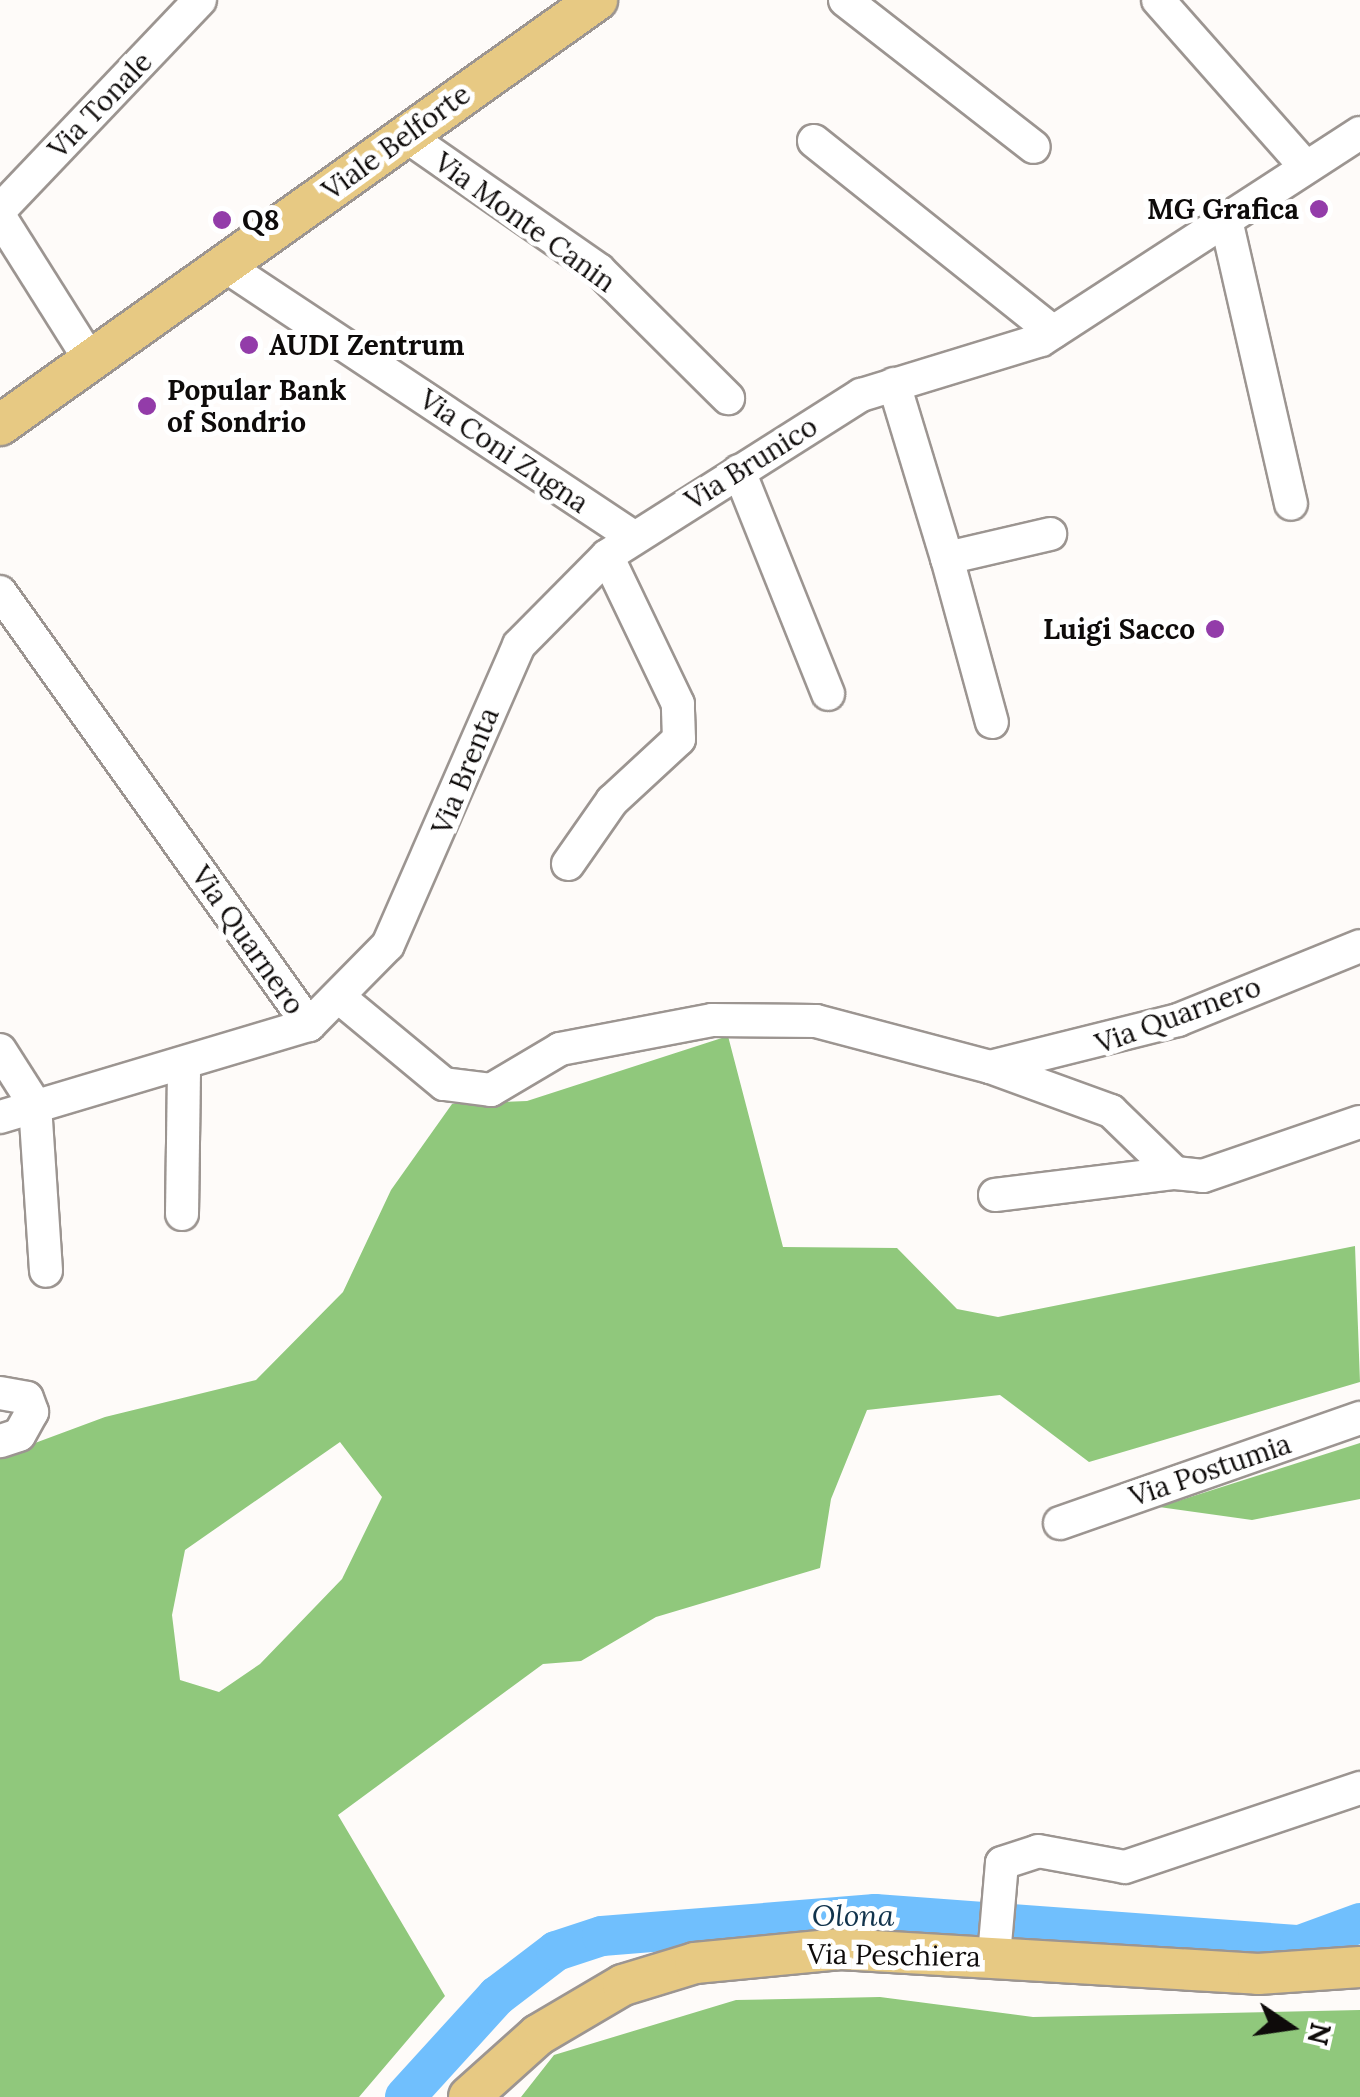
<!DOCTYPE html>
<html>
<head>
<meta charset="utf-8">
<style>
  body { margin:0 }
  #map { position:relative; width:1360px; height:2097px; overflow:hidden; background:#fefbf9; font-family:Lora,serif }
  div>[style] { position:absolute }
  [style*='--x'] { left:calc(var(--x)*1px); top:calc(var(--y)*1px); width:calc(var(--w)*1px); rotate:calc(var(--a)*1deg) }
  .forest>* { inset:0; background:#90c87c }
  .river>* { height:40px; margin:-20px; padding:0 20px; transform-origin:20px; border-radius:20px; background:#70bffd }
  .roads { filter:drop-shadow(2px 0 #9c9591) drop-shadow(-2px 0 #9c9591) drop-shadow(0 2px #9c9591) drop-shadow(0 -2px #9c9591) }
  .minor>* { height:32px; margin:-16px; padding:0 16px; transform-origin:16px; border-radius:16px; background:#fff }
  .major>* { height:40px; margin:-20px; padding:0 20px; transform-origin:20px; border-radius:20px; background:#e7c983 }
  .dots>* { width:28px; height:28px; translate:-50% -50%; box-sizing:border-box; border:5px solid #fff; border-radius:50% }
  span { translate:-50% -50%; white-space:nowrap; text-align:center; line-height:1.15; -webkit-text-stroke:10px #fff; paint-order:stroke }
  .street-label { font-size:28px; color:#0e0b0a }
  .poi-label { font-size:28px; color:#0e0b0a; font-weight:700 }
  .right { translate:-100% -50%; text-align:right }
  .left { translate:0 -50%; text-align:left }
  .water-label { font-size:30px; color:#11334c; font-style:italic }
  .north { position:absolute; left:1240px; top:1977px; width:100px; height:100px; -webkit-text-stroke:8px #fff; paint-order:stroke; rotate:103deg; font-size:28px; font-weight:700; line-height:40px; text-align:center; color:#0e0b0a }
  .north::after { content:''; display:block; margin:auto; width:35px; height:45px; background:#0e0b0a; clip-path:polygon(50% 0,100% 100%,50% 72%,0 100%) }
</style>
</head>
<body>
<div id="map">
  <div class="forest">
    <div style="clip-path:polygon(evenodd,728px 1036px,783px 1247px,897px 1248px,957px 1309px,998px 1317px,1355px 1246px,1360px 1382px,1089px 1462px,1000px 1395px,867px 1410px,831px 1499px,820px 1568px,656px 1617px,581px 1661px,543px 1664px,338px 1815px,445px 1996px,359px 2097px,0 2097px,0 1456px,105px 1417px,256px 1380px,343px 1292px,391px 1190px,452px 1104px,527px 1101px,728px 1036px,340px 1442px,382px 1497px,342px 1579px,260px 1664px,219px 1692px,180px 1680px,172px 1615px,185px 1550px,340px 1442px)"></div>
    <div style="clip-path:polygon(1360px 1443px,1360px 1499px,1252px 1520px,1159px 1507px)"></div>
    <div style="clip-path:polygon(880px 1997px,1033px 2017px,1360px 2010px,1360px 2097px,521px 2097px,554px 2055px,736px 2000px)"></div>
  </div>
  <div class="river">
    <div style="--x:405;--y:2097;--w:137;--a:-47.7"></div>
    <div style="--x:497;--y:1996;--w:74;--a:-37.3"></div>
    <div style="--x:556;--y:1951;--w:48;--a:-18.1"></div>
    <div style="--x:602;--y:1936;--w:274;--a:-4.6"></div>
    <div style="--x:875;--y:1914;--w:426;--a:4.2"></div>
    <div style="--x:1300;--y:1945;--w:64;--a:-20.1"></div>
  </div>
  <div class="roads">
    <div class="minor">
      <div style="--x:845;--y:0;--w:239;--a:37.9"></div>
      <div style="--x:1158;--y:0;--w:222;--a:48.5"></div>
      <div style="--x:405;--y:135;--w:236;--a:34.8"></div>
      <div style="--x:599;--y:270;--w:182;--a:44.8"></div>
      <div style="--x:814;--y:141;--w:306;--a:38.6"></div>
      <div style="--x:0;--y:210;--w:290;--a:-46.4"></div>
      <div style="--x:0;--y:217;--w:169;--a:57.8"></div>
      <div style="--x:1226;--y:220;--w:291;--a:77.1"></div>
      <div style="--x:224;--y:265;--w:492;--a:33.6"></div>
      <div style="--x:894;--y:384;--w:182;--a:73.1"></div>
      <div style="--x:947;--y:558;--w:106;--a:-13.1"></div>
      <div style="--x:739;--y:471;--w:240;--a:68.2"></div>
      <div style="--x:947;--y:558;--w:170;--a:74.7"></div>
      <div style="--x:0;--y:592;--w:532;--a:54.49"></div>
      <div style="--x:309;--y:1025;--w:112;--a:-45.4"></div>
      <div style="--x:388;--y:945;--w:327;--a:-66.4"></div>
      <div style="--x:519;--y:645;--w:125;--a:-45.3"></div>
      <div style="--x:607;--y:556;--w:301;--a:-32.4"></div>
      <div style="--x:861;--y:395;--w:188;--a:-17"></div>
      <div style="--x:1041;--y:340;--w:380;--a:-33"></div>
      <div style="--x:568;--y:864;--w:77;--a:-55.1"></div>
      <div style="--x:612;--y:801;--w:91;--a:-42.8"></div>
      <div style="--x:679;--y:739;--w:35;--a:-92"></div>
      <div style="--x:678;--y:704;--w:164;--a:-115.6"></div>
      <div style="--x:340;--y:998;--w:135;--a:39.6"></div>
      <div style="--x:444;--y:1084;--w:47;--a:7.3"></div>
      <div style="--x:491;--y:1090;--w:80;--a:-30.7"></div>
      <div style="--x:560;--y:1049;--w:155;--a:-10.8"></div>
      <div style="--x:712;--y:1020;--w:104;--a:0.6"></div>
      <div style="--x:816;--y:1021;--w:180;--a:14.8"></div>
      <div style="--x:990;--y:1067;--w:194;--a:-14"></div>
      <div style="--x:1178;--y:1020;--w:196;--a:-22.1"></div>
      <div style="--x:0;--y:1050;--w:65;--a:57.5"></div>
      <div style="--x:35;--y:1105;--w:166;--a:86.2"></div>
      <div style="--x:990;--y:1067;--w:129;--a:20"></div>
      <div style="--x:1111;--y:1111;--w:89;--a:44.1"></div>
      <div style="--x:1175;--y:1173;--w:28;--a:6"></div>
      <div style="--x:1203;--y:1176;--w:166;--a:-19"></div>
      <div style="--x:0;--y:1117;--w:322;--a:-16.6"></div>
      <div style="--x:995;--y:1195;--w:181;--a:-7"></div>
      <div style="--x:182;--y:1214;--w:148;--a:-89.2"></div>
      <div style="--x:0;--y:1393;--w:27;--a:10"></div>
      <div style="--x:27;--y:1398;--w:15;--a:70"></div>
      <div style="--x:32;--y:1412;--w:26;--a:119"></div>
      <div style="--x:19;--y:1435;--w:20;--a:162"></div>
      <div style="--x:1060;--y:1523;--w:318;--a:-19.3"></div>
      <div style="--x:994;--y:1956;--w:93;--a:-85.1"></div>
      <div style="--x:1002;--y:1863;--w:38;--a:-18"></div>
      <div style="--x:1038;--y:1851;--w:88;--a:10.4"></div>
      <div style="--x:1125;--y:1867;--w:248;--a:-18.6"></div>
    </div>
    <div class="major">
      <div style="--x:0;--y:425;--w:733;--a:-35.45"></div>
      <div style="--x:469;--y:2097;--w:93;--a:-41.9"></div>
      <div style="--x:538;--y:2035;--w:99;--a:-30.5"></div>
      <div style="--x:623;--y:1985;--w:75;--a:-17"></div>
      <div style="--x:695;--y:1963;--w:146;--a:-5.5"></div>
      <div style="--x:840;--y:1949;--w:419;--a:3.4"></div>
      <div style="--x:1258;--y:1974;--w:102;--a:-3.9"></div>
    </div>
  </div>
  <div class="dots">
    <div style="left:1319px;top:209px;background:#933ca9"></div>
    <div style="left:222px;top:220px;background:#933ca9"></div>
    <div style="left:249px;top:345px;background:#933ca9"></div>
    <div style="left:147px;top:406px;background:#933ca9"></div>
    <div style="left:1215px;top:629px;background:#933ca9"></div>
  </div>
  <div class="street-label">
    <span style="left:100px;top:105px;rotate:-46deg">Via Tonale</span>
    <span style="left:396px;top:142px;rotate:-36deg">Viale Belforte</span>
    <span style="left:525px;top:222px;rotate:36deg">Via Monte Canin</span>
    <span style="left:504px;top:451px;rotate:34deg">Via Coni Zugna</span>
    <span style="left:751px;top:463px;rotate:-32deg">Via Brunico</span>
    <span style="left:465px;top:771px;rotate:-68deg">Via Brenta</span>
    <span style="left:248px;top:940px;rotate:55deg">Via Quarnero</span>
    <span style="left:1178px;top:1015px;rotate:-20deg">Via Quarnero</span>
    <span style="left:1210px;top:1470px;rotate:-19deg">Via Postumia</span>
    <span style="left:894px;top:1955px;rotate:1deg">Via Peschiera</span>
  </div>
  <div class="poi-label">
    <span class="right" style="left:1299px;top:209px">MG Grafica</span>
    <span class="left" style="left:242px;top:220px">Q8</span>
    <span class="left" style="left:269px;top:345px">AUDI Zentrum</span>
    <span class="left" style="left:167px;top:406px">Popular Bank<br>of Sondrio</span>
    <span class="right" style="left:1195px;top:629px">Luigi Sacco</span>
  </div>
  <div class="water-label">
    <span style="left:853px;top:1915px">Olona</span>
  </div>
  <div class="north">N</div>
</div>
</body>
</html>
